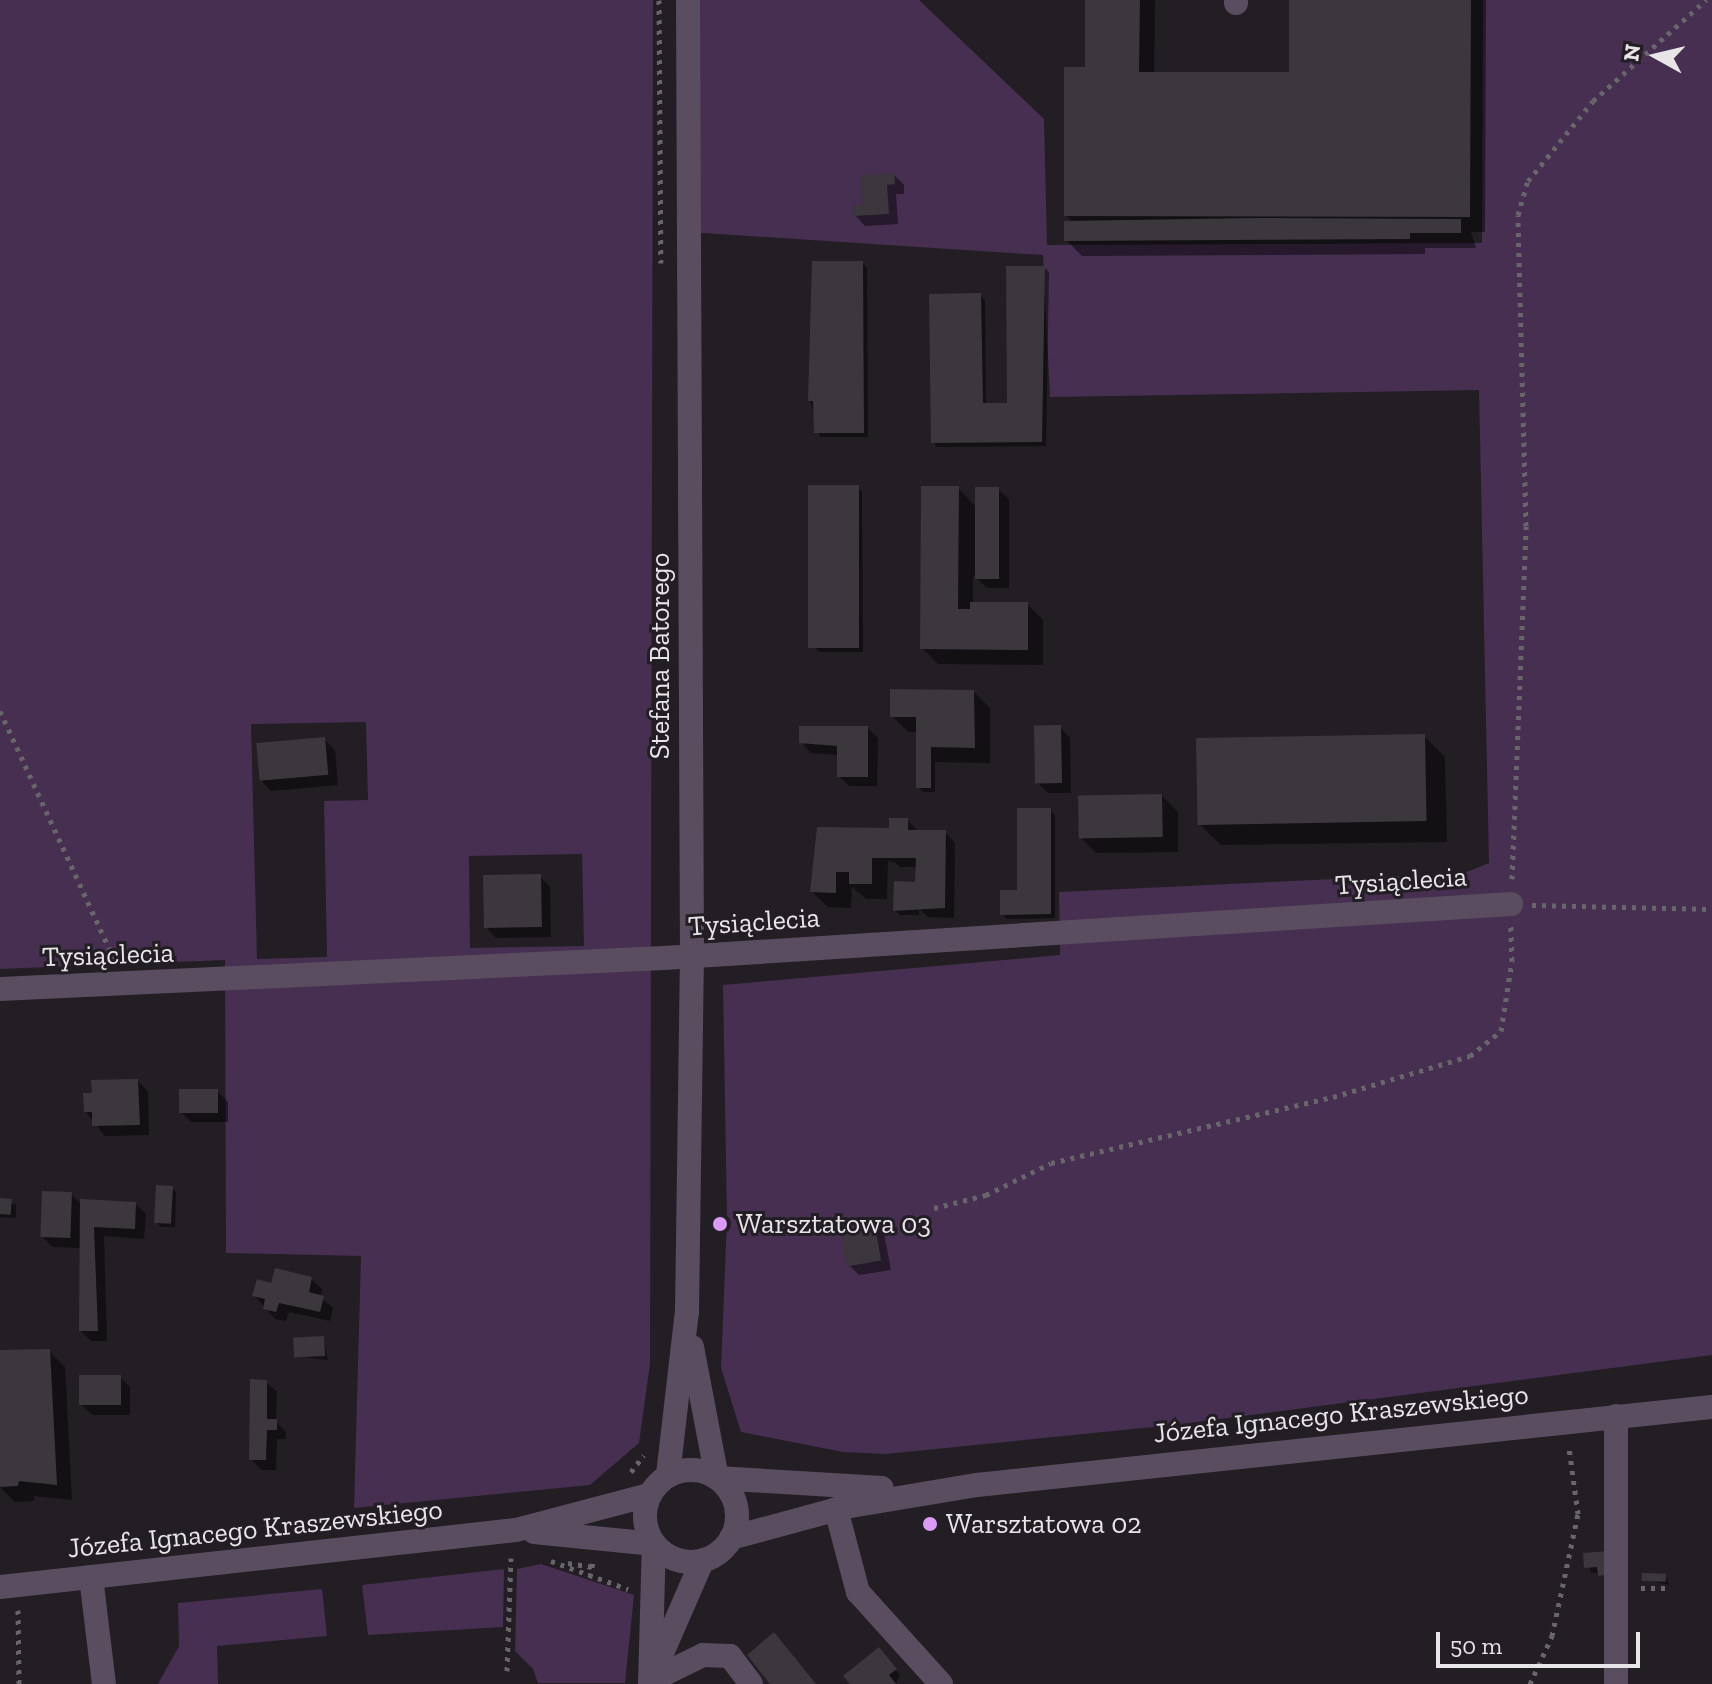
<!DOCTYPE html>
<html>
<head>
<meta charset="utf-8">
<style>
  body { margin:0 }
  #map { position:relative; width:1712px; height:1684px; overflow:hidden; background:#221e24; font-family:"Zilla Slab",serif }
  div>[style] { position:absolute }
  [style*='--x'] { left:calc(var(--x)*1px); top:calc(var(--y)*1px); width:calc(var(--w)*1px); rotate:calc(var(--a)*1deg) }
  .green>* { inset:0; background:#462f51 }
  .shadow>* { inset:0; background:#0007 }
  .building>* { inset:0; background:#3b373d; transform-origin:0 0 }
  .path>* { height:5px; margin-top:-2.5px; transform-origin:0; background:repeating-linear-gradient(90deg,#69666b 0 4px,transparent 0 10px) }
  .minor>* { height:24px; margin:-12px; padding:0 12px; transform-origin:12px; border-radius:12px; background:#5a4d60 }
  .minor>.ring { margin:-12px; padding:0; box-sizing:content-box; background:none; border:24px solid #5a4d60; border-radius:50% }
  .dots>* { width:22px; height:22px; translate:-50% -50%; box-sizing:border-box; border:4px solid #221e24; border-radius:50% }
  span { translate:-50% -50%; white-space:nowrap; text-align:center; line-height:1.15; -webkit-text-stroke:6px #221e24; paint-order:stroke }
  .street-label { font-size:28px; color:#e7e5e8 }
  .poi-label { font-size:28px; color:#e7e5e8 }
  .left { translate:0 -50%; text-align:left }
  .north { position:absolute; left:1616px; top:16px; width:80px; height:80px; -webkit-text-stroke:6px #221e24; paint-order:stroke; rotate:278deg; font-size:22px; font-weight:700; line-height:32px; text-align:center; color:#e7e5e8 }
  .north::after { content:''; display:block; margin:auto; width:28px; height:36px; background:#e7e5e8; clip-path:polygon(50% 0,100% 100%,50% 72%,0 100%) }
  .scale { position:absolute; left:1436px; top:1632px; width:204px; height:36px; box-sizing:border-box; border:4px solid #e7e5e8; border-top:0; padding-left:10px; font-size:24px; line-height:28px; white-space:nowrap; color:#e7e5e8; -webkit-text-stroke:6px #221e24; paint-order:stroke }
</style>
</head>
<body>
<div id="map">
  <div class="green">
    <div style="clip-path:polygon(evenodd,0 0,653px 0,650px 1364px,639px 1443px,590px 1485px,354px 1508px,361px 1256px,226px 1253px,225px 960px,0 969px,0 0,366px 722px,368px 800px,324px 801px,327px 957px,257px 959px,251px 724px,366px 722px,0 0,582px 854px,584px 946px,470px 948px,469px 856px,582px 854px)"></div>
    <div style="clip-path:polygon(688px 0,919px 0,1044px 119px,1047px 245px,1482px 243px,1483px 0,1712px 0,1712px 1355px,1173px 1425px,886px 1454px,843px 1452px,741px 1432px,721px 1368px,727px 1219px,723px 985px,1060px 955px,1059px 892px,1464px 873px,1489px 863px,1479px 390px,1050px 397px,1043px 255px,688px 232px)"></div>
    <div style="clip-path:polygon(541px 1564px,634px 1595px,625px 1683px,538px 1683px,533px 1669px,515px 1651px,517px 1569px)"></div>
    <div style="clip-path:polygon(504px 1569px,503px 1627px,368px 1635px,362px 1585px)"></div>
    <div style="clip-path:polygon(322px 1589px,327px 1636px,217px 1646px,218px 1684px,158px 1684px,179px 1646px,178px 1603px)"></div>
  </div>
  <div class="shadow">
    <div style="clip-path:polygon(1087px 0,1155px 0,1154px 74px,1291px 74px,1291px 0,1486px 0,1485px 232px,1471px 232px,1476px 248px,1425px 248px,1425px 254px,1082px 256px,1066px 240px,1074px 223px,1066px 215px,1087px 69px)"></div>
    <div style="clip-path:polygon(894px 175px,904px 185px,904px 194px,896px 194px,898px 224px,865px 226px,855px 215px)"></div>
    <div style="clip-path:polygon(862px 263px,867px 268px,868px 437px,820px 437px,810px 400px)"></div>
    <div style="clip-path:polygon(1045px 268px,1049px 272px,1046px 446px,937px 447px,933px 442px,980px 295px,985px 300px,986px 405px,1009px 405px)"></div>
    <div style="clip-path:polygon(858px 487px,862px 492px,863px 652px,819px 652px,814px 647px)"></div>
    <div style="clip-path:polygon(958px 488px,976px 507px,998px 489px,1009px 499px,1009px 588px,987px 588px,973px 575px,973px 604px,1027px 604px,1043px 620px,1043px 665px,938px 664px,922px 648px)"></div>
    <div style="clip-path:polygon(974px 692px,990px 708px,990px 763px,935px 762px,935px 792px,923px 792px,918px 787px,918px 732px,908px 732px,892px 716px)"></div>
    <div style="clip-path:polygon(1060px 727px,1070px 738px,1071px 793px,1048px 793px,1038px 783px)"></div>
    <div style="clip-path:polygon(867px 728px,878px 738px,877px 786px,849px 786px,839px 776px,839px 755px,811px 753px,801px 742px)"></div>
    <div style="clip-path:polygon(1424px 736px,1445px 757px,1447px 842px,1221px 845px,1199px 824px)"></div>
    <div style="clip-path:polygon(325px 740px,335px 750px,338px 785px,271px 791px,261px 780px)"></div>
    <div style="clip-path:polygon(1162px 796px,1178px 812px,1178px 852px,1096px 853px,1080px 837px)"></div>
    <div style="clip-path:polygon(1050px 810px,1055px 815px,1055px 918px,1007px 919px,1002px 914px,1019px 892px)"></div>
    <div style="clip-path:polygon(907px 820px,917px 830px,945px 832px,955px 843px,954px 918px,928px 917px,919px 909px,919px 915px,900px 915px,895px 910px,918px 887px,918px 867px,900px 867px,895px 862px,888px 861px,887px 899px,866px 899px,852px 887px,851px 908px,828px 907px,812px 892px,818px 829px,890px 830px)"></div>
    <div style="clip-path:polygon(540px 876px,550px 887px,551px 937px,496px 938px,486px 927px)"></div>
    <div style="clip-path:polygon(138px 1081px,148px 1091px,149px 1135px,105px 1136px,86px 1112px)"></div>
    <div style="clip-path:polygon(217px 1091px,228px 1102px,228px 1122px,191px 1122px,181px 1112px)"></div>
    <div style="clip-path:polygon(172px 1188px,176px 1192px,175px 1227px,161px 1227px,156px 1222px)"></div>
    <div style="clip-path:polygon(71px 1194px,82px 1205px,135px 1204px,146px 1214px,144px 1239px,104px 1236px,107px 1341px,91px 1341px,81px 1331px,82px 1248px,52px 1247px,42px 1236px)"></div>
    <div style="clip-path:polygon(0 1200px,16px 1205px,16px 1218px,0 1217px)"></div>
    <div style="clip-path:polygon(874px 1222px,884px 1233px,891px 1270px,859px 1275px,849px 1265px)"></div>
    <div style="clip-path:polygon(311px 1279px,322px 1289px,320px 1297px,333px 1308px,330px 1321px,289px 1312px,286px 1321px,275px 1319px,254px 1295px,273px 1285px)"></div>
    <div style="clip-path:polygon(323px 1338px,328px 1360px,295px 1356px)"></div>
    <div style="clip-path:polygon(49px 1351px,65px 1367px,72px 1500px,34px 1496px,34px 1501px,15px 1502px,0 1487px,0 1352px)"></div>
    <div style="clip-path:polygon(120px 1377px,130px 1387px,130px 1415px,92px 1415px,81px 1404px)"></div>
    <div style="clip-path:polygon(266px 1382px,277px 1392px,276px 1422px,286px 1432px,286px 1439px,277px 1439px,276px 1470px,261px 1470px,251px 1459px)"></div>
    <div style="clip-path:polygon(1585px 1555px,1614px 1578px,1591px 1572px)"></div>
    <div style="clip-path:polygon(1665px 1576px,1670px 1585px,1644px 1580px)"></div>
    <div style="clip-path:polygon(884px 1654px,900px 1675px,895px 1684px,852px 1684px)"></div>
  </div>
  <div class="building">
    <div style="clip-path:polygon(1085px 0,1140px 0,1139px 72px,1289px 72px,1289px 0,1471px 0,1470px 217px,1064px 216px,1064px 67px,1085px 67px)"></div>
    <div style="clip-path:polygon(894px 173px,895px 184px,887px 185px,889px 214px,853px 216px,852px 206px,862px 205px,860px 175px)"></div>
    <div style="clip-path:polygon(1253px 218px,1461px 219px,1461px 233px,1410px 233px,1410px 239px,1064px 241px,1064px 221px)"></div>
    <div style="clip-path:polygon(812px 261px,863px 261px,864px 433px,814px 433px,813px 401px,808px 401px)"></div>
    <div style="clip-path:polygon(1006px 266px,1045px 266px,1042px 442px,931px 443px,929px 294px,981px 293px,983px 403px,1007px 403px)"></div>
    <div style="left:859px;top:485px;width:163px;height:51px;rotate:90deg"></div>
    <div style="clip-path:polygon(921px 486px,959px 486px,958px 609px,970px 609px,970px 602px,1028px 602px,1028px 650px,920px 649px)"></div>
    <div style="left:975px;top:487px;width:24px;height:92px"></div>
    <div style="clip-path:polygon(890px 689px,974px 690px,975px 748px,931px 747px,931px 788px,916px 788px,916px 717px,890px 717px)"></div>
    <div style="left:1061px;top:725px;width:58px;height:27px;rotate:89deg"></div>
    <div style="clip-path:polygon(799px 726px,868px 726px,868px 777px,837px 777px,837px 746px,799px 743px)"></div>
    <div style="left:1425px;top:734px;width:87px;height:229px;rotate:89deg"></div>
    <div style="left:325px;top:737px;width:38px;height:69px;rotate:85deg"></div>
    <div style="left:1162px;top:794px;width:43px;height:84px;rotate:89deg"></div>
    <div style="clip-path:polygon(1017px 808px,1051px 808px,1051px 914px,1000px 915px,1000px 890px,1017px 890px)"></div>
    <div style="clip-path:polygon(889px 818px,908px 818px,908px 830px,946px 830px,945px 908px,893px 911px,894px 881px,915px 882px,916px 858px,872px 858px,872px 884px,849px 884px,849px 872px,836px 872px,836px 893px,810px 892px,817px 827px,889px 828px)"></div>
    <div style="left:541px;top:874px;width:53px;height:58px;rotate:89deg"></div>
    <div style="clip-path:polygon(138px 1079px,140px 1125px,92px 1126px,92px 1112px,84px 1112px,83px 1093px,92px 1093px,91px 1080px)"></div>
    <div style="left:218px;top:1089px;width:24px;height:39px;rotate:90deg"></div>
    <div style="left:156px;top:1185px;width:17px;height:38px;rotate:3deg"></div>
    <div style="left:42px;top:1191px;width:30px;height:46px;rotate:2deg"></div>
    <div style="left:0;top:1198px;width:12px;height:16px;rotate:5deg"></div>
    <div style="clip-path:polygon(80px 1199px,136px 1202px,135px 1229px,94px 1227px,98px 1331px,79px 1331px)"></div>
    <div style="left:874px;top:1220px;width:41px;height:35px;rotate:80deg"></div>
    <div style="clip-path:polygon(275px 1268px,312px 1277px,309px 1292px,324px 1296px,320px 1312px,279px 1303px,276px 1312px,263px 1309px,265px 1299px,252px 1296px,257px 1279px,271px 1283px)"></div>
    <div style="left:324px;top:1336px;width:20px;height:31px;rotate:87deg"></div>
    <div style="clip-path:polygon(50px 1349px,57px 1485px,19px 1481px,18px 1486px,0 1487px,0 1350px)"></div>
    <div style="left:79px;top:1375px;width:42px;height:30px"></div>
    <div style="clip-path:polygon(250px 1379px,267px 1380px,267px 1419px,277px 1419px,277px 1430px,267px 1430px,266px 1460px,249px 1460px)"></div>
    <div style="clip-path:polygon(1608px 1551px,1611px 1574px,1598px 1576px,1597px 1567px,1584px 1568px,1583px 1553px)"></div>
    <div style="left:1642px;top:1573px;width:24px;height:8px;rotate:2deg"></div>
    <div style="clip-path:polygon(774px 1632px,816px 1684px,770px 1684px,747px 1655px)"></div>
    <div style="clip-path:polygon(879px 1647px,897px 1669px,889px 1675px,896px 1684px,850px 1684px,843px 1676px)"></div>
  </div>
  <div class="path">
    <div style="--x:659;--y:0;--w:263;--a:89.6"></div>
    <div style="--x:0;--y:711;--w:275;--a:65.3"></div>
    <div style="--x:1512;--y:879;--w:353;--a:-87.7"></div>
    <div style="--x:1526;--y:526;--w:311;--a:-91.5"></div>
    <div style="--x:1518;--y:215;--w:35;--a:-74"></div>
    <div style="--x:1528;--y:181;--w:103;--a:-50.9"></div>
    <div style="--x:1593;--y:101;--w:152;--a:-41.8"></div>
    <div style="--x:1532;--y:905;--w:180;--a:1.3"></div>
    <div style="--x:934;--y:1208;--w:54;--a:-14"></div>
    <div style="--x:986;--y:1195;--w:72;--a:-26.2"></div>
    <div style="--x:1051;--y:1163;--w:290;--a:-13.2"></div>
    <div style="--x:1333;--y:1097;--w:143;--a:-16.7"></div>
    <div style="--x:1470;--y:1056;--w:40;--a:-39"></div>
    <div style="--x:1501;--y:1031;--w:71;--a:-81.1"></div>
    <div style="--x:1512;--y:961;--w:36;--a:-92"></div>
    <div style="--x:631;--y:1472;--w:21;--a:-53"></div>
    <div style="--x:551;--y:1561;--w:82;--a:20"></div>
    <div style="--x:568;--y:1563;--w:25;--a:9"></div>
    <div style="--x:590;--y:1577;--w:15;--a:-79"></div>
    <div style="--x:1641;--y:1588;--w:27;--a:0"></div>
    <div style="--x:18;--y:1610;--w:74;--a:89.2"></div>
    <div style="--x:507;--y:1671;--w:113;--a:-88"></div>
    <div style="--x:1530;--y:1684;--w:53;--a:-65.4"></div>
    <div style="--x:1552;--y:1636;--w:125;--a:-78"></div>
    <div style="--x:1578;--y:1514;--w:68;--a:-97.7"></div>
  </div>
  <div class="minor">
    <div style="--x:1236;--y:0;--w:3;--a:90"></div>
    <div style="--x:0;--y:989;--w:665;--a:-2.67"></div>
    <div style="--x:664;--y:958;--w:849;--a:-3.65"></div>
    <div style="--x:692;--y:1347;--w:133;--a:79.2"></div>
    <div class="ring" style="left:645px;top:1470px;width:68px;height:68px"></div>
    <div style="--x:668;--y:1475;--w:164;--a:-83.4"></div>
    <div style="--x:687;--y:1312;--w:356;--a:-89.2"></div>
    <div style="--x:692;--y:956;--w:956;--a:-90.24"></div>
    <div style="--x:717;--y:1478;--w:165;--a:3.5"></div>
    <div style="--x:836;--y:1509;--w:86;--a:75.2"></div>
    <div style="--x:858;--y:1592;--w:124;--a:47.9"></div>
    <div style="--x:534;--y:1532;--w:121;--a:5.7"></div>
    <div style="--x:731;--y:1538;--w:118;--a:-15.2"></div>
    <div style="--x:845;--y:1507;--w:134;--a:-9.5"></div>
    <div style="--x:977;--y:1485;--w:739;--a:-6.06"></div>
    <div style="--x:91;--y:1577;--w:108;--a:83.1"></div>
    <div style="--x:0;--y:1587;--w:519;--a:-6.3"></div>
    <div style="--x:516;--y:1530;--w:138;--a:-14.7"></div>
    <div style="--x:656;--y:1667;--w:116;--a:-66.5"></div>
    <div style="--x:650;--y:1681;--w:59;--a:-26.1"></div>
    <div style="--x:703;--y:1655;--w:27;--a:2"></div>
    <div style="--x:730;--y:1656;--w:35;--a:53"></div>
    <div style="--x:650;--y:1684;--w:140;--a:-88.4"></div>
    <div style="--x:1616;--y:1684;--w:268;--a:-90"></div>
  </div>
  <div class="dots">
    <div style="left:720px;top:1224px;background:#da9af6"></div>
    <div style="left:930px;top:1524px;background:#da9af6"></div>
  </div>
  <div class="street-label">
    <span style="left:660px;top:656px;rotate:-90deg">Stefana Batorego</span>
    <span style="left:1401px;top:881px;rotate:-4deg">Tysiąclecia</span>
    <span style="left:754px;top:922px;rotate:-4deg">Tysiąclecia</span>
    <span style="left:108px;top:955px;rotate:-2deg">Tysiąclecia</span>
    <span style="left:1341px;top:1414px;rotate:-6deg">Józefa Ignacego Kraszewskiego</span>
    <span style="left:255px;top:1529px;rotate:-6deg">Józefa Ignacego Kraszewskiego</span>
  </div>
  <div class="poi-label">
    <span class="left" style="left:736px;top:1224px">Warsztatowa 03</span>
    <span class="left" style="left:946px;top:1524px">Warsztatowa 02</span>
  </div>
  <div class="north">N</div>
  <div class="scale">50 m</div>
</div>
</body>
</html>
